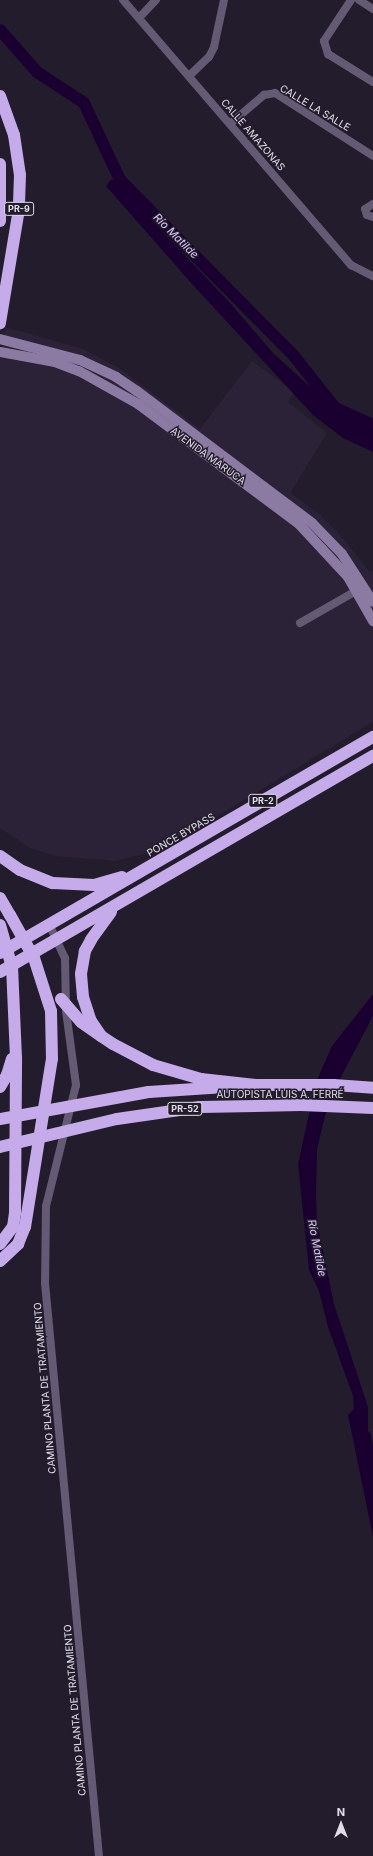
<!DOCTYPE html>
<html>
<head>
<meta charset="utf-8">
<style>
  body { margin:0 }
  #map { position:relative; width:373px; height:1856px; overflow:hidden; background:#231c2c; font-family:Inter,sans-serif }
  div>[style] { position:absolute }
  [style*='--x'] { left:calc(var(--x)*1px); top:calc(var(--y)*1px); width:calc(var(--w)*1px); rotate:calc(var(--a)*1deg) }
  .built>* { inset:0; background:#2c2238 }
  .water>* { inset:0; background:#1a0031 }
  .river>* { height:12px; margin:-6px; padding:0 6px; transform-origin:6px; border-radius:6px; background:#1a0031 }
  .street>* { height:8px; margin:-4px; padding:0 4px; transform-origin:4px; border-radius:4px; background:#645a73 }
  .secondary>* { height:10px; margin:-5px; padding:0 5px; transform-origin:5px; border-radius:5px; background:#8b7ba3 }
  .highway>* { height:12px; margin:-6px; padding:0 6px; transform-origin:6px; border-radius:6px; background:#c5abea }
  .highway-bridge>* { height:12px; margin:-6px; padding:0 6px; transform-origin:6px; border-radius:6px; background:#c5abea }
  span { translate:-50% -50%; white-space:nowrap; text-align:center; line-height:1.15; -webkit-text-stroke:3px #231c2c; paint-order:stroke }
  .shield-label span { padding:1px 3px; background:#231c2c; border:1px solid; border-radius:3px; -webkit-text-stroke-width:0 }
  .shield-label { font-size:9px; color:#e1dde8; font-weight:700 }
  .street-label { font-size:10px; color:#e1dde8 }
  .water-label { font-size:11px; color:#ddc8fb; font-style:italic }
  .north { position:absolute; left:321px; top:1804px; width:40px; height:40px; -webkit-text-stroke:3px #231c2c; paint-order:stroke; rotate:0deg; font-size:11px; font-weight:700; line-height:16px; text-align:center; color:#e1dde8 }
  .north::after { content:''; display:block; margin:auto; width:14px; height:18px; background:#e1dde8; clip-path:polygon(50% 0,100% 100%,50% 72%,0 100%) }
</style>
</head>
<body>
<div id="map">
  <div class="built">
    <div style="clip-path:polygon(5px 327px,83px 349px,119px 368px,200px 429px,252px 361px,294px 392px,288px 402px,327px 433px,290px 493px,318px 513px,342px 537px,369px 571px,373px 571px,373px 722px,207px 822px,143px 854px,116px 861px,55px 856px,30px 848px,0 828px,0 360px)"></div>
  </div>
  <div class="water">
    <div style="clip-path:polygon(112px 179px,231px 304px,273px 353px,316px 392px,338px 402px,351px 417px,373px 431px,373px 452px,343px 438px,314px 416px,192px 284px,106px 186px)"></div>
    <div style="clip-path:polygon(373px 994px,373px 1016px,342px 1075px,325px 1116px,317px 1149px,316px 1195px,317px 1222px,334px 1304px,368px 1407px,368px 1460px,373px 1478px,373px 1537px,348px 1415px,354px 1409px,353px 1396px,328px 1327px,319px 1291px,309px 1270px,298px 1164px,316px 1082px,332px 1046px)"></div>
  </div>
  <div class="river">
    <div style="--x:0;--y:30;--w:56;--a:48.6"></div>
    <div style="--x:37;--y:72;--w:56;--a:33.4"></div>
    <div style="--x:84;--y:103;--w:85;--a:64.9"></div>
    <div style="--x:120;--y:180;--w:247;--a:45.3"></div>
    <div style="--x:294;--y:356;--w:66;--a:51.7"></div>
    <div style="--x:335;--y:408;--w:42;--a:24.1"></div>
    <div style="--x:365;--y:1436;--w:41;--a:78.7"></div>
  </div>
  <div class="street">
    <div style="--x:123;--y:0;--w:350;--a:49.3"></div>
    <div style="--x:351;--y:265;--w:25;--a:27"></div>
    <div style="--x:351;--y:0;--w:49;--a:123.4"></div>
    <div style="--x:324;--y:41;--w:14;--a:73"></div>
    <div style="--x:328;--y:54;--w:53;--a:31.9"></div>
    <div style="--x:359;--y:0;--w:17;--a:33"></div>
    <div style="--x:139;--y:18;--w:25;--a:-47"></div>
    <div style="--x:189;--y:76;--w:28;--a:-44"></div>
    <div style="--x:209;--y:57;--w:11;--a:-63"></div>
    <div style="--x:214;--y:47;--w:48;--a:-78"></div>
    <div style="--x:230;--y:124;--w:45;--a:-40.5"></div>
    <div style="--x:264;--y:95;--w:11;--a:-10"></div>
    <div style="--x:275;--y:93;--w:117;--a:32.7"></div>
    <div style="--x:373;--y:204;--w:9;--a:148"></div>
    <div style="--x:365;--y:209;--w:6;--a:72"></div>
    <div style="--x:367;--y:215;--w:6;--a:18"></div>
    <div style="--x:300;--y:623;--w:64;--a:-29.7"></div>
    <div style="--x:49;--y:924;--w:38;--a:65"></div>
    <div style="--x:65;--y:958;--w:53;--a:88.9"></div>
    <div style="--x:66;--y:1011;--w:75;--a:82.3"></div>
    <div style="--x:76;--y:1085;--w:125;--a:103.9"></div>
    <div style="--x:46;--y:1206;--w:77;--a:90.7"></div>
    <div style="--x:45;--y:1283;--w:576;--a:84.62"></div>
  </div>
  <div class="secondary">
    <div style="--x:0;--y:339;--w:83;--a:14.7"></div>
    <div style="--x:80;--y:360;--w:40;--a:25"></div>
    <div style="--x:116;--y:377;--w:25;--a:34"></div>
    <div style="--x:137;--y:391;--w:219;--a:37"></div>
    <div style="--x:312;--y:523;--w:43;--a:45.9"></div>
    <div style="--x:342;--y:554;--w:57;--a:57.1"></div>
    <div style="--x:0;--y:352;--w:56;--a:10.3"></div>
    <div style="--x:55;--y:362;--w:26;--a:21"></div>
    <div style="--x:79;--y:371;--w:68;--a:29.2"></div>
    <div style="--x:138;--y:404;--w:201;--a:36.7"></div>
    <div style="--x:299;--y:524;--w:72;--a:47.2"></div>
    <div style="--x:348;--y:577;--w:51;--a:60.4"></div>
  </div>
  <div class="highway">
    <div style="--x:0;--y:96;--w:41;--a:70.3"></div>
    <div style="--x:14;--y:135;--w:40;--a:81.5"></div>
    <div style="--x:20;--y:175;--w:34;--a:92"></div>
    <div style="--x:19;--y:209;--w:116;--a:99.5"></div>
    <div style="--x:0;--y:164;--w:57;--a:90"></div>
    <div style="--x:0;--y:856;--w:24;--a:35"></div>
    <div style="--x:20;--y:870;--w:35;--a:22"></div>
    <div style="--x:53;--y:883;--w:41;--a:2.8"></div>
    <div style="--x:94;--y:885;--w:29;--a:-16"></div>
    <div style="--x:0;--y:898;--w:20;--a:60"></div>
    <div style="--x:111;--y:912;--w:34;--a:126"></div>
    <div style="--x:91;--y:940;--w:13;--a:119"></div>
    <div style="--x:85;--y:951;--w:23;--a:100"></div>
    <div style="--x:81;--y:974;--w:23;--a:85"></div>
    <div style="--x:83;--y:997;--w:25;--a:72"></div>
    <div style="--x:91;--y:1021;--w:18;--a:56"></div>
    <div style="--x:101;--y:1036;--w:14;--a:34"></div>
    <div style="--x:113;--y:1044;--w:45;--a:27.7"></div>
    <div style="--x:153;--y:1065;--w:50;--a:16.3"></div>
    <div style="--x:201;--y:1079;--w:55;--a:6.2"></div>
    <div style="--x:256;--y:1085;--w:78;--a:0"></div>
    <div style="--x:334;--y:1085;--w:39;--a:4"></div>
    <div style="--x:0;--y:953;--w:431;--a:-30.1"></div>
    <div style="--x:0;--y:972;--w:431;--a:-30.1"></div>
    <div style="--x:0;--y:1087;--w:14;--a:-60"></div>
    <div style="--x:7;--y:1075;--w:17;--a:-73"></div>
    <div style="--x:0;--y:1244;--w:21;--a:-53"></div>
    <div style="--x:13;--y:1227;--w:14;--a:-82"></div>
    <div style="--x:15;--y:1213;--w:155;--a:-89.6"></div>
    <div style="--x:16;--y:1058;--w:91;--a:-92.5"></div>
    <div style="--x:0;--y:1261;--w:25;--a:-43"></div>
    <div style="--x:18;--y:1244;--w:18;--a:-68"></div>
    <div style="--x:25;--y:1227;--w:170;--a:-80.9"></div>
    <div style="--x:52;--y:1059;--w:48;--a:-91.2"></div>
    <div style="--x:51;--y:1011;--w:56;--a:-107.8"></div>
  </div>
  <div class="highway-bridge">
    <div style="--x:10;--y:915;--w:49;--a:60.8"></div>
    <div style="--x:0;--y:925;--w:44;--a:74.1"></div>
    <div style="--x:61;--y:999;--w:30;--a:49"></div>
    <div style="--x:81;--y:1022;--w:24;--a:35"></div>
    <div style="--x:0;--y:1119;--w:151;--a:-10.3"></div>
    <div style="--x:149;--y:1092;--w:107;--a:-3.7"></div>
    <div style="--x:0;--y:1147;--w:120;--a:-13.5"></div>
    <div style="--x:117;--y:1119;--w:84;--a:-8.2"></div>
    <div style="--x:200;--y:1107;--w:101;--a:-1.1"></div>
    <div style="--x:301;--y:1105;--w:72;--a:2.4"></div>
  </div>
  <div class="shield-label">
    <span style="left:19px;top:209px">PR-9</span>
    <span style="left:263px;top:801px">PR-2</span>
    <span style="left:185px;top:1109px">PR-52</span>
  </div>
  <div class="street-label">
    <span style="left:315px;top:108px;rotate:31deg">CALLE LA SALLE</span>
    <span style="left:253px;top:135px;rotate:49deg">CALLE AMAZONAS</span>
    <span style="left:208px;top:456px;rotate:36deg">AVENIDA MARUCA</span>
    <span style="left:181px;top:835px;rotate:-30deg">PONCE BYPASS</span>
    <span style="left:280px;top:1095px">AUTOPISTA LUIS A. FERRÉ</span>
    <span style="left:45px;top:1388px;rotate:-95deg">CAMINO PLANTA DE TRATAMIENTO</span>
    <span style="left:75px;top:1710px;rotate:-95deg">CAMINO PLANTA DE TRATAMIENTO</span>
  </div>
  <div class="water-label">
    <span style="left:176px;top:236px;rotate:45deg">Río Matilde</span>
    <span style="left:317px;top:1248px;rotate:79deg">Río Matilde</span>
  </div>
  <div class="north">N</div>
</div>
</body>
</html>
